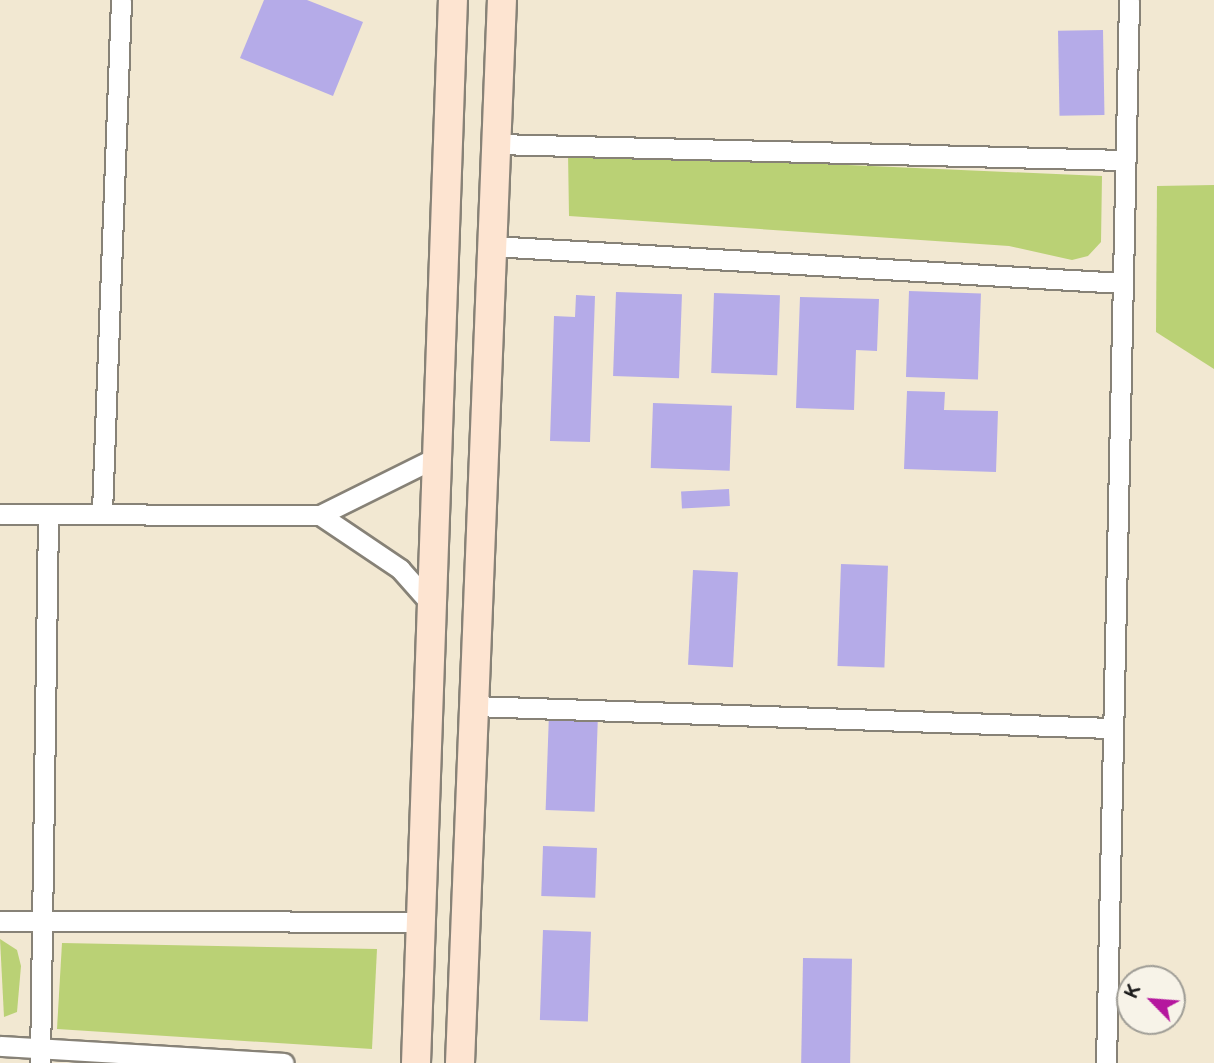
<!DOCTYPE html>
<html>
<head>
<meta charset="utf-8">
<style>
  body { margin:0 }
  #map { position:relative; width:1214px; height:1063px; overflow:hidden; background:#f2e8d2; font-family:"Balsamiq Sans",sans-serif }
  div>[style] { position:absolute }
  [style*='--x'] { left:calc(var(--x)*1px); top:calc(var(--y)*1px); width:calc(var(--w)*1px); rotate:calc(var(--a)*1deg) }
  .green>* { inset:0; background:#bad175 }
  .building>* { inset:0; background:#b5abe8; transform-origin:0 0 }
  .roads { filter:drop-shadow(2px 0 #878277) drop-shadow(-2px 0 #878277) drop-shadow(0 2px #878277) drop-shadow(0 -2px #878277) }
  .minor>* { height:19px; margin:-9.5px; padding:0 9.5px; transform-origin:9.5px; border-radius:9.5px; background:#fff }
  .secondary>* { height:28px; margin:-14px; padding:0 14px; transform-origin:14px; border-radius:14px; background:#fde4d1 }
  span { translate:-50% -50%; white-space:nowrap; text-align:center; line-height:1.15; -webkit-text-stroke:7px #f7f3e8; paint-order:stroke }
  .north { position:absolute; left:1116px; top:965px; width:70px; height:70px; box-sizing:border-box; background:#f7f3e8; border:2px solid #9f9d96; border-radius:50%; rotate:295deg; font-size:19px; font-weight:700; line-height:28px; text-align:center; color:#1c1c1c }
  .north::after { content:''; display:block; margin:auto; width:24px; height:32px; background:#b5179e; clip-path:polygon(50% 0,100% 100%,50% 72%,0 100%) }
</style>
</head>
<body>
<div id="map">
  <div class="green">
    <div style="clip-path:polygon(568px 153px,1102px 176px,1101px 242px,1088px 256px,1072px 260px,1009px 246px,569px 216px)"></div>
    <div style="clip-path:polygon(1214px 185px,1214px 369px,1156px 332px,1157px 186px)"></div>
    <div style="clip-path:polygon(0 939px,17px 950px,21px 966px,17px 1012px,4px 1017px)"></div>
    <div style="clip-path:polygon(62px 943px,377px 949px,372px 1049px,57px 1029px)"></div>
  </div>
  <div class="building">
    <div style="clip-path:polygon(264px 0,307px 0,363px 22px,333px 96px,240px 58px)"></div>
    <div style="left:1103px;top:30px;width:85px;height:45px;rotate:89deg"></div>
    <div style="left:909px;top:291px;width:72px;height:86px;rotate:2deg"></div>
    <div style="left:616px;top:292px;width:66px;height:84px;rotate:2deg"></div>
    <div style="left:714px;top:293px;width:66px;height:80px;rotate:2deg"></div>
    <div style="clip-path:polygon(576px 295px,595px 296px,590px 442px,550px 441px,554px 316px,575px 317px)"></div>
    <div style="clip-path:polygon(800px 297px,879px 299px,877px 351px,856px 350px,854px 410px,796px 408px)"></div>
    <div style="clip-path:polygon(907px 391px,945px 392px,944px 410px,998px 411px,996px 472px,904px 469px)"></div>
    <div style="left:653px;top:403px;width:79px;height:65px;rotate:2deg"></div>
    <div style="left:729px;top:489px;width:17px;height:48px;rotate:87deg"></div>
    <div style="left:841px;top:564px;width:47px;height:102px;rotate:2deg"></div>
    <div style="left:693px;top:570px;width:45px;height:95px;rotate:3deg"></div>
    <div style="left:549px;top:713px;width:49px;height:97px;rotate:2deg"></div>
    <div style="left:543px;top:846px;width:54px;height:50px;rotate:2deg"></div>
    <div style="left:543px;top:930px;width:48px;height:90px;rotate:2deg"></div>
    <div style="left:803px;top:958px;width:49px;height:105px;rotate:1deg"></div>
  </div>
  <div class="roads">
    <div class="minor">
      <div style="--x:496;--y:144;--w:628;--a:1.46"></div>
      <div style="--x:492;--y:246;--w:631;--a:3.36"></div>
      <div style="--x:102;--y:512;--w:512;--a:-87.87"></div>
      <div style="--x:0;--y:514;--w:320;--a:0.2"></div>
      <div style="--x:320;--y:515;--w:131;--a:-26.4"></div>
      <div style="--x:320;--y:515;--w:97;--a:34"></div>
      <div style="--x:400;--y:569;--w:48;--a:48.4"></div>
      <div style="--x:474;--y:706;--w:637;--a:1.98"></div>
      <div style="--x:0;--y:921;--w:421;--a:0.1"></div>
      <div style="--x:0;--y:1046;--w:284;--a:3.4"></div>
      <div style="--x:40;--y:1063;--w:547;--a:-89.16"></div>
      <div style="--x:1106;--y:1063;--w:1063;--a:-88.76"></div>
    </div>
    <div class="secondary">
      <div style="--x:416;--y:1063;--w:1064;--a:-88.01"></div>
      <div style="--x:460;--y:1063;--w:1064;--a:-87.74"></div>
    </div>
  </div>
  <div class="north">K</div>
</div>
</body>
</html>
